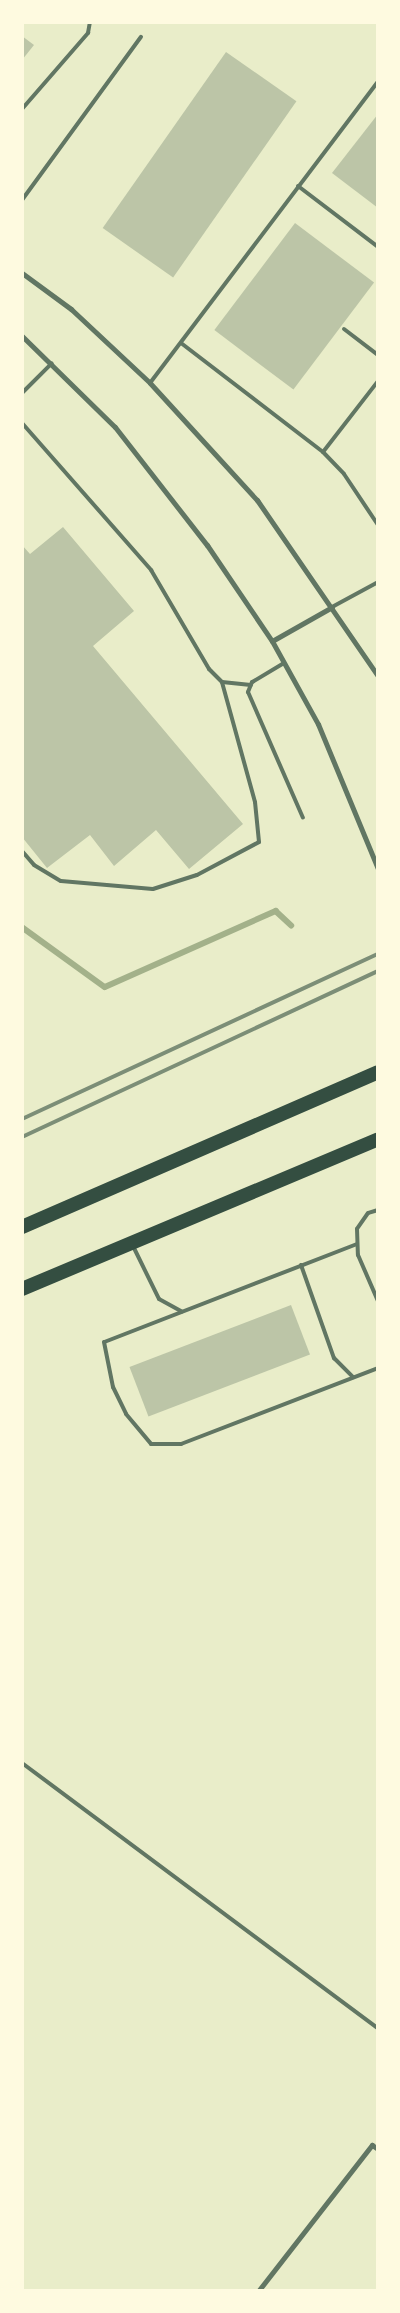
<!DOCTYPE html>
<html>
<head>
<meta charset="utf-8">
<style>
  body { margin:0 }
  #map { position:relative; width:400px; height:2313px; overflow:hidden; background:#e9edc9; font-family:"PT Sans",sans-serif }
  div>[style] { position:absolute }
  [style*='--x'] { left:calc(var(--x)*1px); top:calc(var(--y)*1px); width:calc(var(--w)*1px); rotate:calc(var(--a)*1deg) }
  .stream>* { height:5.5px; margin:-2.75px; padding:0 2.75px; transform-origin:2.75px; border-radius:2.75px; background:#a3b18a }
  .building>* { inset:0; background:#bcc5a7; transform-origin:0 0 }
  .service>* { height:4px; margin:-2px; padding:0 2px; transform-origin:2px; border-radius:2px; background:#617663 }
  .minor>* { height:5px; margin:-2.5px; padding:0 2.5px; transform-origin:2.5px; border-radius:2.5px; background:#617663 }
  .trunk>* { height:14px; margin:-7px; padding:0 7px; transform-origin:7px; border-radius:7px; background:#344e41 }
  .rail>* { height:4px; margin:-2px; padding:0 2px; transform-origin:2px; border-radius:2px; background:#7c8e77 }
  span { translate:-50% -50%; white-space:nowrap; text-align:center; line-height:1.15; -webkit-text-stroke:5px #fefae0; paint-order:stroke }
  .frame { position:absolute; inset:0; border:24px solid #fefae0; pointer-events:none }
</style>
</head>
<body>
<div id="map">
  <div class="stream">
    <div style="--x:22;--y:927;--w:102;--a:35.9"></div>
    <div style="--x:105;--y:987;--w:187;--a:-24"></div>
    <div style="--x:276;--y:911;--w:21;--a:43"></div>
  </div>
  <div class="building">
    <div style="clip-path:polygon(22px 36px,34px 45px,22px 60px)"></div>
    <div style="left:226px;top:52px;width:86px;height:215px;rotate:35deg"></div>
    <div style="clip-path:polygon(378px 114px,378px 208px,332px 173px)"></div>
    <div style="left:295px;top:223px;width:99px;height:134px;rotate:37deg"></div>
    <div style="clip-path:polygon(63px 527px,134px 611px,93px 646px,243px 824px,189px 869px,156px 830px,114px 866px,90px 835px,47px 868px,22px 837px,22px 545px,30px 554px)"></div>
    <div style="left:291px;top:1305px;width:53px;height:173px;rotate:69deg"></div>
  </div>
  <div class="service">
    <div style="--x:22;--y:109;--w:101;--a:-49"></div>
    <div style="--x:88;--y:33;--w:11;--a:-80"></div>
    <div style="--x:298;--y:186;--w:101;--a:37.3"></div>
    <div style="--x:22;--y:200;--w:202;--a:-53.9"></div>
    <div style="--x:344;--y:329;--w:43;--a:37.4"></div>
    <div style="--x:181;--y:343;--w:179;--a:37.5"></div>
    <div style="--x:323;--y:452;--w:30;--a:46"></div>
    <div style="--x:344;--y:474;--w:61;--a:56.3"></div>
    <div style="--x:150;--y:383;--w:378;--a:-52.9"></div>
    <div style="--x:22;--y:393;--w:42;--a:-45"></div>
    <div style="--x:22;--y:423;--w:196;--a:48.7"></div>
    <div style="--x:151;--y:570;--w:115;--a:59.6"></div>
    <div style="--x:209;--y:669;--w:18;--a:45"></div>
    <div style="--x:222;--y:682;--w:29;--a:6"></div>
    <div style="--x:323;--y:452;--w:90;--a:-52.2"></div>
    <div style="--x:332;--y:607;--w:52;--a:-28.5"></div>
    <div style="--x:284;--y:663;--w:37;--a:149"></div>
    <div style="--x:252;--y:682;--w:11;--a:112"></div>
    <div style="--x:248;--y:692;--w:137;--a:66.4"></div>
    <div style="--x:22;--y:851;--w:18;--a:49"></div>
    <div style="--x:34;--y:865;--w:31;--a:31"></div>
    <div style="--x:61;--y:881;--w:92;--a:5"></div>
    <div style="--x:153;--y:889;--w:46;--a:-17.7"></div>
    <div style="--x:197;--y:875;--w:70;--a:-28"></div>
    <div style="--x:259;--y:842;--w:40;--a:-95.7"></div>
    <div style="--x:255;--y:802;--w:124;--a:-105.4"></div>
    <div style="--x:378;--y:1210;--w:10;--a:163"></div>
    <div style="--x:368;--y:1213;--w:19;--a:125"></div>
    <div style="--x:357;--y:1229;--w:26;--a:88"></div>
    <div style="--x:358;--y:1255;--w:50;--a:66.5"></div>
    <div style="--x:357;--y:1244;--w:271;--a:158.8"></div>
    <div style="--x:104;--y:1342;--w:46;--a:78.7"></div>
    <div style="--x:113;--y:1387;--w:30;--a:64"></div>
    <div style="--x:126;--y:1414;--w:39;--a:50"></div>
    <div style="--x:151;--y:1444;--w:30;--a:0"></div>
    <div style="--x:181;--y:1444;--w:211;--a:-21.1"></div>
    <div style="--x:133;--y:1246;--w:59;--a:63.9"></div>
    <div style="--x:159;--y:1299;--w:26;--a:29"></div>
    <div style="--x:301;--y:1265;--w:99;--a:70.5"></div>
    <div style="--x:334;--y:1358;--w:27;--a:45"></div>
    <div style="--x:22;--y:1763;--w:444;--a:36.7"></div>
  </div>
  <div class="minor">
    <div style="--x:22;--y:273;--w:61;--a:36.3"></div>
    <div style="--x:71;--y:309;--w:108;--a:43.1"></div>
    <div style="--x:150;--y:383;--w:159;--a:47.6"></div>
    <div style="--x:257;--y:500;--w:214;--a:55.5"></div>
    <div style="--x:22;--y:336;--w:130;--a:44.4"></div>
    <div style="--x:115;--y:427;--w:150;--a:52.1"></div>
    <div style="--x:207;--y:545;--w:116;--a:55.9"></div>
    <div style="--x:272;--y:641;--w:95;--a:61"></div>
    <div style="--x:318;--y:724;--w:157;--a:67.5"></div>
    <div style="--x:272;--y:641;--w:69;--a:-29.5"></div>
    <div style="--x:259;--y:2290;--w:184;--a:-52.1"></div>
    <div style="--x:372;--y:2145;--w:7;--a:34"></div>
  </div>
  <div class="trunk">
    <div style="--x:22;--y:1227;--w:388;--a:-23.5"></div>
    <div style="--x:22;--y:1289;--w:386;--a:-22.8"></div>
  </div>
  <div class="rail">
    <div style="--x:22;--y:1119;--w:392;--a:-24.9"></div>
    <div style="--x:22;--y:1137;--w:393;--a:-25"></div>
  </div>
  <div class="frame"></div>
</div>
</body>
</html>
